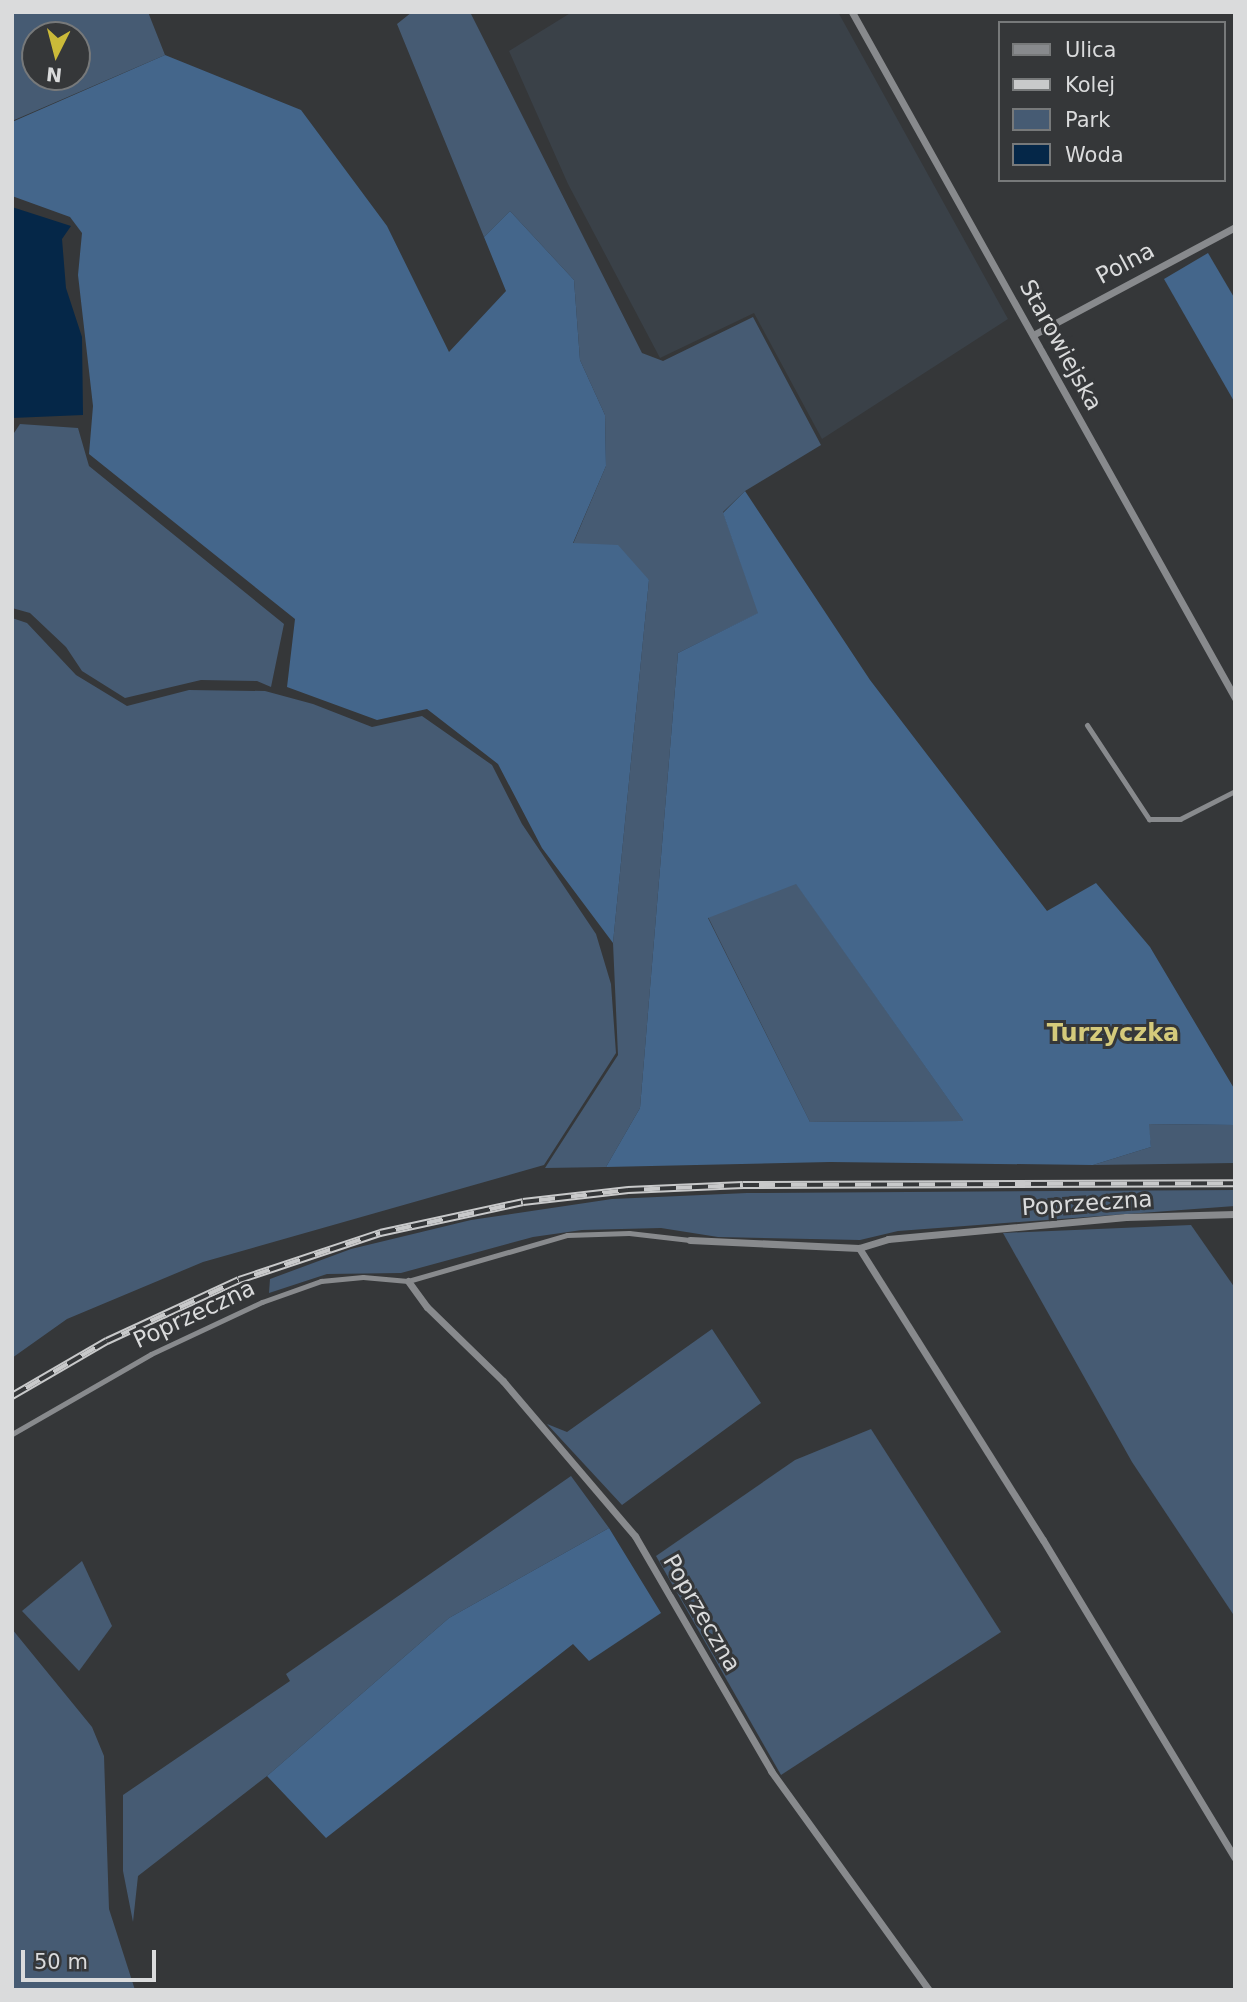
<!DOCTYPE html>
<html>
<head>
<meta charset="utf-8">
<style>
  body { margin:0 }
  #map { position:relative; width:1247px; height:2002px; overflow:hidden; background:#353739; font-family:"DejaVu Sans",sans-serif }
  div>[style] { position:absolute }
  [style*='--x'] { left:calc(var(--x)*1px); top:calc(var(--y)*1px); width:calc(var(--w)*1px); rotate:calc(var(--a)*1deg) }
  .built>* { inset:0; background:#3a4148 }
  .green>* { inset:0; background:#465b73 }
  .forest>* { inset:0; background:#44668b }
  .water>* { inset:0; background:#052748 }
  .service>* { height:5px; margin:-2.5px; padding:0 2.5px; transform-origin:2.5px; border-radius:2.5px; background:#888a8d }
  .minor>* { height:7px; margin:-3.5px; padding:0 3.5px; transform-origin:3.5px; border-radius:3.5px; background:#888a8d }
  .rail>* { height:8px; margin-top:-4px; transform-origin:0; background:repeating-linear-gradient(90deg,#353739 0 16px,#c8c9ca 0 32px); box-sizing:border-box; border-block:2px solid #c8c9ca }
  span { translate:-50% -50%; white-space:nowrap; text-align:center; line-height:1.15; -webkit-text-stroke:6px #353739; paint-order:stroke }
  .street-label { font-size:23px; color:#dadbdc }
  .neighbourhood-label { font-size:24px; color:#d5ca7b; font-weight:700 }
  .frame { position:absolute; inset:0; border:14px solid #dadbdc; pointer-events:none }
  .legend { position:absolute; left:998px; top:21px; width:228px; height:161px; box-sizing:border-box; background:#353739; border:2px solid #77797a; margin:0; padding:9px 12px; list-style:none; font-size:21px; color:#dadbdc }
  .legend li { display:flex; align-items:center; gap:14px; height:35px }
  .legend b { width:35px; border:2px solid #77797a }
  .north { position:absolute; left:21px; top:21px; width:70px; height:70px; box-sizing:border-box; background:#353739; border:2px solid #77797a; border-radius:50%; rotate:186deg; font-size:19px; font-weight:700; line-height:28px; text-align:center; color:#dadbdc }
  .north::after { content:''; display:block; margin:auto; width:24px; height:32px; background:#cbba39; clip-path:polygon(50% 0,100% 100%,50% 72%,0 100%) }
  .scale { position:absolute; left:21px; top:1950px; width:135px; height:32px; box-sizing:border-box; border:4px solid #dadbdc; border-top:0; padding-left:9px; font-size:21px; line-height:24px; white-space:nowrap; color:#dadbdc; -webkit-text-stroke:5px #353739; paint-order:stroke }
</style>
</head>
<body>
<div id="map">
  <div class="built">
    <div style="clip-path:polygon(572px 12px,838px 12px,1008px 319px,822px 439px,754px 313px,660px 358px,568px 184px,509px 51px)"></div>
  </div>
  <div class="green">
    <div style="clip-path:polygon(evenodd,12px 12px,148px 12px,165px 55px,12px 121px,12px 12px,35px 35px,77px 35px,77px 77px,35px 77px,35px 35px)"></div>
    <div style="clip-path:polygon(412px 12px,470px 12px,642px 353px,663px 361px,753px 317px,821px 445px,745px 491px,723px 512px,759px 613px,678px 653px,640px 1108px,606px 1167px,545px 1168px,618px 1055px,613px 943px,649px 580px,573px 544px,606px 466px,605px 415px,580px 360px,574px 280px,510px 211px,484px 237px,397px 24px)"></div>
    <div style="clip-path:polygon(20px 424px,78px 428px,89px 466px,284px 624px,271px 687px,257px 681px,201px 680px,125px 698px,82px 671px,66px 647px,30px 613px,12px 608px,12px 436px)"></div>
    <div style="clip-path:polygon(12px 618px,27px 623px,76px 675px,127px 706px,189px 690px,265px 691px,313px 704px,372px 727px,422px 716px,492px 765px,522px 824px,596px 934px,611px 984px,616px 1053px,544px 1165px,203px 1262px,67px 1319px,12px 1358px)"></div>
    <div style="clip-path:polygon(796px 883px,964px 1121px,810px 1122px,708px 917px)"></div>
    <div style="clip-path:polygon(1148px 1124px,1235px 1125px,1235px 1163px,1093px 1165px,1151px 1147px)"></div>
    <div style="clip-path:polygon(1235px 1190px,1235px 1206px,898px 1231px,860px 1240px,718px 1237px,661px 1228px,582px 1230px,533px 1237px,401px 1273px,327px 1274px,269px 1293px,270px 1279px,351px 1249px,471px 1220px,612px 1199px,747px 1193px)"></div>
    <div style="clip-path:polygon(1191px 1225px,1235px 1288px,1235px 1617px,1132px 1462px,1003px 1233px)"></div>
    <div style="clip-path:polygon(712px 1329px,761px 1403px,622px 1505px,547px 1424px,567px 1432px)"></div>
    <div style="clip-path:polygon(871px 1429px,1001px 1632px,781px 1775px,656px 1556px,795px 1460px)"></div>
    <div style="clip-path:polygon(571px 1476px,609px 1528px,449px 1618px,267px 1776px,138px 1876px,133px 1922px,123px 1871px,123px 1795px,290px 1681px,286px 1674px)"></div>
    <div style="clip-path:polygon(82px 1561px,112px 1626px,79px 1671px,22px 1611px)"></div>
    <div style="clip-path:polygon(12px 1629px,92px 1727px,104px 1756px,109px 1909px,135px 1990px,12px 1990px)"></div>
  </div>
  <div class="forest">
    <div style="clip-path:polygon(165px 55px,301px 110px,387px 226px,449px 352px,506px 291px,484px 237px,510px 211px,574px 280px,580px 360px,605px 415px,606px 466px,573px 543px,618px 545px,649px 580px,613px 943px,542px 848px,498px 764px,427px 709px,377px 720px,287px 687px,295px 619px,89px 454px,93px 406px,78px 275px,82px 233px,70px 217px,12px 196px,12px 122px)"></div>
    <div style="clip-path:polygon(1208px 253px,1235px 299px,1235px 403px,1164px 279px)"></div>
    <div style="clip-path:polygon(evenodd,745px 491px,870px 680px,1047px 911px,1096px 883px,1150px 947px,1235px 1090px,1235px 1125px,1149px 1124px,1151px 1147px,1093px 1165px,830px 1162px,606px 1167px,640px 1108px,678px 653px,758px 613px,723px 513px,745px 491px,796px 884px,963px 1120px,963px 1121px,810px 1122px,708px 918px,796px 884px)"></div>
    <div style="clip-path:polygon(609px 1528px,661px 1613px,589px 1661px,573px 1644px,326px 1838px,267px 1776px,449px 1618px)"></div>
  </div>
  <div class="water">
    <div style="clip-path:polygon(12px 207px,71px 226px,62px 239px,66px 288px,82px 337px,83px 415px,12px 418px)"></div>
  </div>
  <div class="service">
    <div style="--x:1087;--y:725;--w:113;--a:56.6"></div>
    <div style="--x:1149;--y:819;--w:31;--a:0"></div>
    <div style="--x:1180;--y:819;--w:62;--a:-27"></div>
    <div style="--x:12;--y:1434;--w:160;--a:-29.9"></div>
    <div style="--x:151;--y:1354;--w:123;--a:-25.1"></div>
    <div style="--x:262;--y:1302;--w:63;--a:-19.6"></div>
    <div style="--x:321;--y:1281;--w:42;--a:-5.4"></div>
    <div style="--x:363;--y:1277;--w:45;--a:5.1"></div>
    <div style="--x:408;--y:1281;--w:166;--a:-16.1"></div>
    <div style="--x:567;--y:1235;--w:62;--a:-1.8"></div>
    <div style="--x:629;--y:1233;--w:61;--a:6.5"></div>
  </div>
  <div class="minor">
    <div style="--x:852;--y:12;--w:786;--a:60.82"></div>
    <div style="--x:1033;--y:335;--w:229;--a:-28.1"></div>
    <div style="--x:690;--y:1240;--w:169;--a:2.7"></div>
    <div style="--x:859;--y:1248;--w:30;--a:-17"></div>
    <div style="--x:888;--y:1239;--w:239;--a:-5.3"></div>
    <div style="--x:1126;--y:1217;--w:109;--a:-1.6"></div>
    <div style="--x:859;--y:1248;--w:345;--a:57.8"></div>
    <div style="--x:1043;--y:1540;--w:371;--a:58.9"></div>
    <div style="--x:408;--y:1281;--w:32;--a:54"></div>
    <div style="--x:427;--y:1307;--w:106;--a:44.2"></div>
    <div style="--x:503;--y:1381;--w:204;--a:49.6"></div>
    <div style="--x:635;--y:1536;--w:272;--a:59.9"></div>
    <div style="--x:771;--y:1771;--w:270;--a:54.2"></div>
  </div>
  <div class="rail">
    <div style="--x:12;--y:1396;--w:110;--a:-30.1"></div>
    <div style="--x:107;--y:1341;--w:145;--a:-24.8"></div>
    <div style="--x:239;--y:1280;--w:149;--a:-18.4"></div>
    <div style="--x:380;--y:1233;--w:146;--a:-12.2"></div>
    <div style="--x:523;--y:1202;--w:106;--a:-6.5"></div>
    <div style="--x:628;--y:1190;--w:115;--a:-2.5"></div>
    <div style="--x:743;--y:1185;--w:492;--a:-0.2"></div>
  </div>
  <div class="street-label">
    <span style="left:1125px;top:263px;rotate:-28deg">Polna</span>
    <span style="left:1061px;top:345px;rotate:61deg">Starowiejska</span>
    <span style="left:1087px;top:1203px;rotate:-4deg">Poprzeczna</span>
    <span style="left:194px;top:1314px;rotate:-25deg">Poprzeczna</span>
    <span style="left:702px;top:1613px;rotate:60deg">Poprzeczna</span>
  </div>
  <div class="neighbourhood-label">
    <span style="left:1113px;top:1034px">Turzyczka</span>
  </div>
  <div class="frame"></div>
  <ul class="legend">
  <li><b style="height:9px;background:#888a8d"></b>Ulica</li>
  <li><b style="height:9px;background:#c8c9ca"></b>Kolej</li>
  <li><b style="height:19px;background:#465b73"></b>Park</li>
  <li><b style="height:19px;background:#052748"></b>Woda</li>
  </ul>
  <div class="north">N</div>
  <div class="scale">50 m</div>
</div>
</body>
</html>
